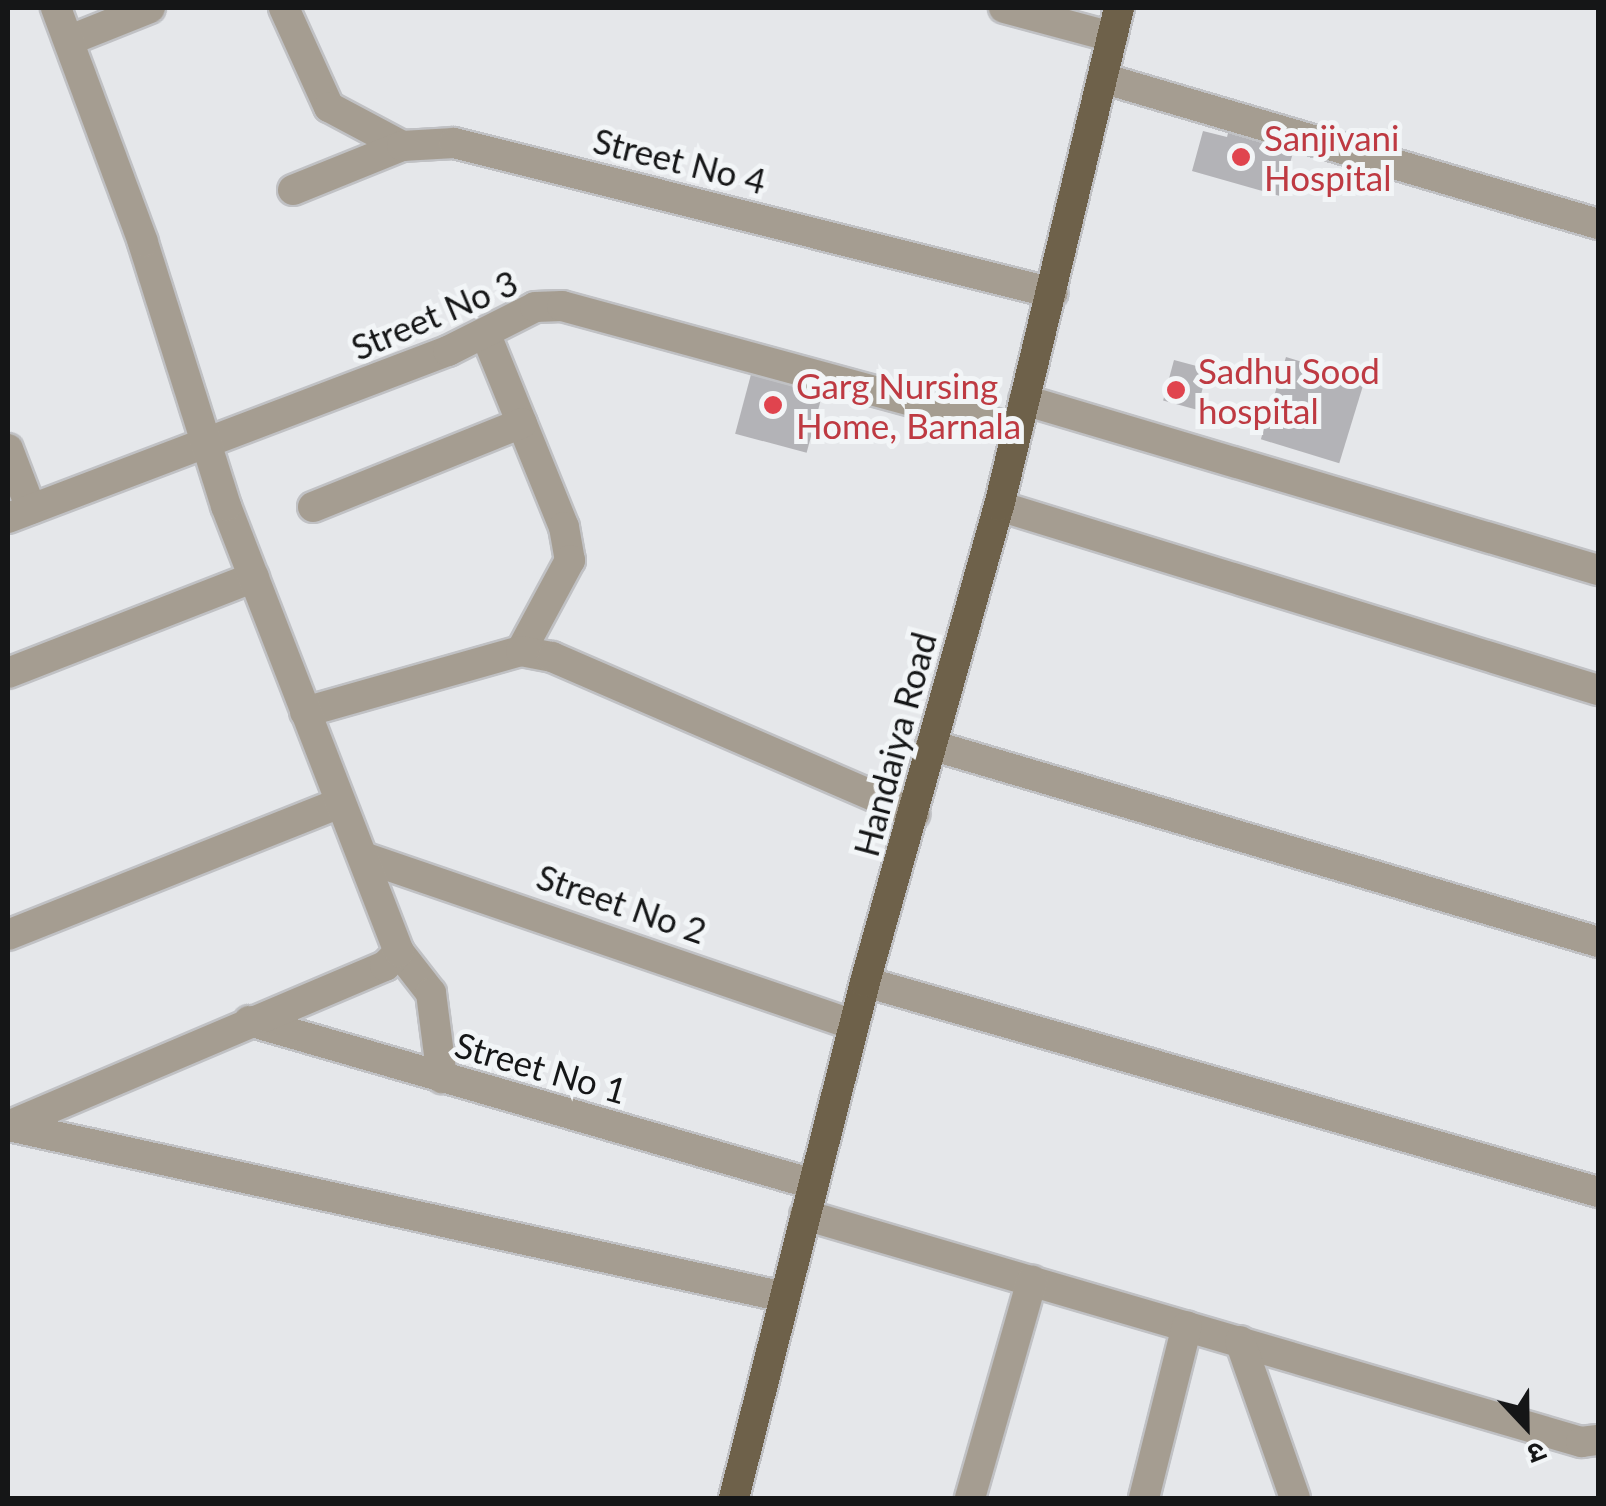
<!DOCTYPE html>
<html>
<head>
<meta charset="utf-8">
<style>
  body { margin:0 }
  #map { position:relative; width:1606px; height:1506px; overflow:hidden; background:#e5e7ea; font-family:Lato,"Noto Sans Devanagari",sans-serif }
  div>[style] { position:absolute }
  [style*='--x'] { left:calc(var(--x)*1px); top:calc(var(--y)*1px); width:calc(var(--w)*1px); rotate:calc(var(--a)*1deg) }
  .building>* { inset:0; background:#b3b3b7; transform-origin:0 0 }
  .roads { filter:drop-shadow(2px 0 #c0c1c4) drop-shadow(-2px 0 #c0c1c4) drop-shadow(0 2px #c0c1c4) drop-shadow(0 -2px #c0c1c4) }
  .minor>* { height:30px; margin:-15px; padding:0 15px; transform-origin:15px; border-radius:15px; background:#a59d91 }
  .major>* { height:30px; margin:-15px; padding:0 15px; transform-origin:15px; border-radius:15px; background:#6e614a }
  .dots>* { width:28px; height:28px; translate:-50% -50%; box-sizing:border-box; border:5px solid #f2f5f7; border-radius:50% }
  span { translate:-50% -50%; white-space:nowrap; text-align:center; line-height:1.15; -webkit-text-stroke:10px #f2f5f7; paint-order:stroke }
  .health-label { font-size:35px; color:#be3a42 }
  .left { translate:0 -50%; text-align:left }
  .street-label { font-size:35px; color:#151617 }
  .frame { position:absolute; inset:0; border:10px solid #151617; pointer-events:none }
  .north { position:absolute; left:1476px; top:1376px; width:100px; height:100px; -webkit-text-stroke:8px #f2f5f7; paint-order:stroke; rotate:158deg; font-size:28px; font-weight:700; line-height:40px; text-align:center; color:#151617 }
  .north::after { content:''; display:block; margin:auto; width:35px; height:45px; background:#151617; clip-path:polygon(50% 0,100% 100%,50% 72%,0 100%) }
</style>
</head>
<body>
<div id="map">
  <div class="building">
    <div style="clip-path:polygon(1230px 125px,1296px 143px,1280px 196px,1192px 171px,1203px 131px,1227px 137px)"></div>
    <div style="left:1286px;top:357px;width:82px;height:86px;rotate:17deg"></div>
    <div style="left:1174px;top:360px;width:35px;height:42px;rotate:15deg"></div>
    <div style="left:753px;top:367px;width:74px;height:69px;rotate:15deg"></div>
  </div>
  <div class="roads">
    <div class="minor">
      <div style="--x:284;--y:8;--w:109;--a:65.6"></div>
      <div style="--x:329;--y:107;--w:83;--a:28.1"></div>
      <div style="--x:1004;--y:8;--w:112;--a:15"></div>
      <div style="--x:70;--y:40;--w:86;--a:-21.8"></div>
      <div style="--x:1102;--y:78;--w:517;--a:16.4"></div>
      <div style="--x:293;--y:190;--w:118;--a:-22"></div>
      <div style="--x:402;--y:146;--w:52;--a:-3.3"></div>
      <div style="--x:454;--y:143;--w:617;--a:14.06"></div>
      <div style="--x:486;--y:335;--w:207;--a:67.9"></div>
      <div style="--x:564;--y:527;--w:34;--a:80"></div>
      <div style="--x:570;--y:560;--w:103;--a:118.3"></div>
      <div style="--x:1024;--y:400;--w:599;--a:16.5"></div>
      <div style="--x:8;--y:449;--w:64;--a:69"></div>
      <div style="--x:999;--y:506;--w:627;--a:17.08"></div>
      <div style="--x:313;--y:507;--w:225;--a:-21.9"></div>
      <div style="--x:8;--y:518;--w:471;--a:-20.8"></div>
      <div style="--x:448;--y:351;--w:97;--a:-26.8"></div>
      <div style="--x:535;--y:307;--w:27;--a:-2"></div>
      <div style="--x:562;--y:306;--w:472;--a:15.2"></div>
      <div style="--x:8;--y:673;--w:264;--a:-21.3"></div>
      <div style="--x:305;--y:712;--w:224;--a:-15.8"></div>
      <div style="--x:521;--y:651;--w:32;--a:11"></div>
      <div style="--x:552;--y:657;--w:395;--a:23.4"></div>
      <div style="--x:931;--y:745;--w:695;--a:16.45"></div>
      <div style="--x:363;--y:857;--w:519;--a:18.89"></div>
      <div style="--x:8;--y:935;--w:357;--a:-21.7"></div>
      <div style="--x:399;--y:952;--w:52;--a:52"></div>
      <div style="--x:431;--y:993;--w:86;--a:82.6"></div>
      <div style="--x:865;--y:982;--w:762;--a:15.99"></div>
      <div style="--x:249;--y:1021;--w:587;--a:16.12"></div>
      <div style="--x:8;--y:1126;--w:410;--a:-23"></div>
      <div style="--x:385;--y:966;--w:20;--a:-45"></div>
      <div style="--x:399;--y:952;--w:478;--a:-111.2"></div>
      <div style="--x:226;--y:506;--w:277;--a:-107.5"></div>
      <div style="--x:143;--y:242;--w:250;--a:-110.4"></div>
      <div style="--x:9;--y:1126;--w:794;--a:12.44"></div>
      <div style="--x:805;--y:1215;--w:809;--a:16.31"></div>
      <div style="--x:1581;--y:1442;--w:17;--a:-7"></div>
      <div style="--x:1240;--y:1341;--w:166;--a:70.7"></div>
      <div style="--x:970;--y:1498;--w:226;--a:-74.1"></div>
      <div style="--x:1144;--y:1498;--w:177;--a:-76"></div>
    </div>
    <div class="major">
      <div style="--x:734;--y:1498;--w:532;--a:-75.75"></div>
      <div style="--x:865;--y:982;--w:495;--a:-74.3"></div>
      <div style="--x:999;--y:506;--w:512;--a:-76.45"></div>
    </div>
  </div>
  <div class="dots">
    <div style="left:1241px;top:157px;background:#e0444e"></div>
    <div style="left:1176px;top:390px;background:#e0444e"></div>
    <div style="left:773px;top:405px;background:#e0444e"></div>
  </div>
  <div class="health-label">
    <span class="left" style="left:1264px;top:157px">Sanjivani<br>Hospital</span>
    <span class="left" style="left:1198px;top:390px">Sadhu Sood<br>hospital</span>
    <span class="left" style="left:796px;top:405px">Garg Nursing<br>Home, Barnala</span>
  </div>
  <div class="street-label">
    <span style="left:680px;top:160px;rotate:14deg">Street No 4</span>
    <span style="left:434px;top:314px;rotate:-23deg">Street No 3</span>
    <span style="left:894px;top:744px;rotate:-75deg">Handaiya Road</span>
    <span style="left:622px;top:903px;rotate:19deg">Street No 2</span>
    <span style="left:541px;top:1067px;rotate:16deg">Street No 1</span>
  </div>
  <div class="frame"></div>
  <div class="north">उ</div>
</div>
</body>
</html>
